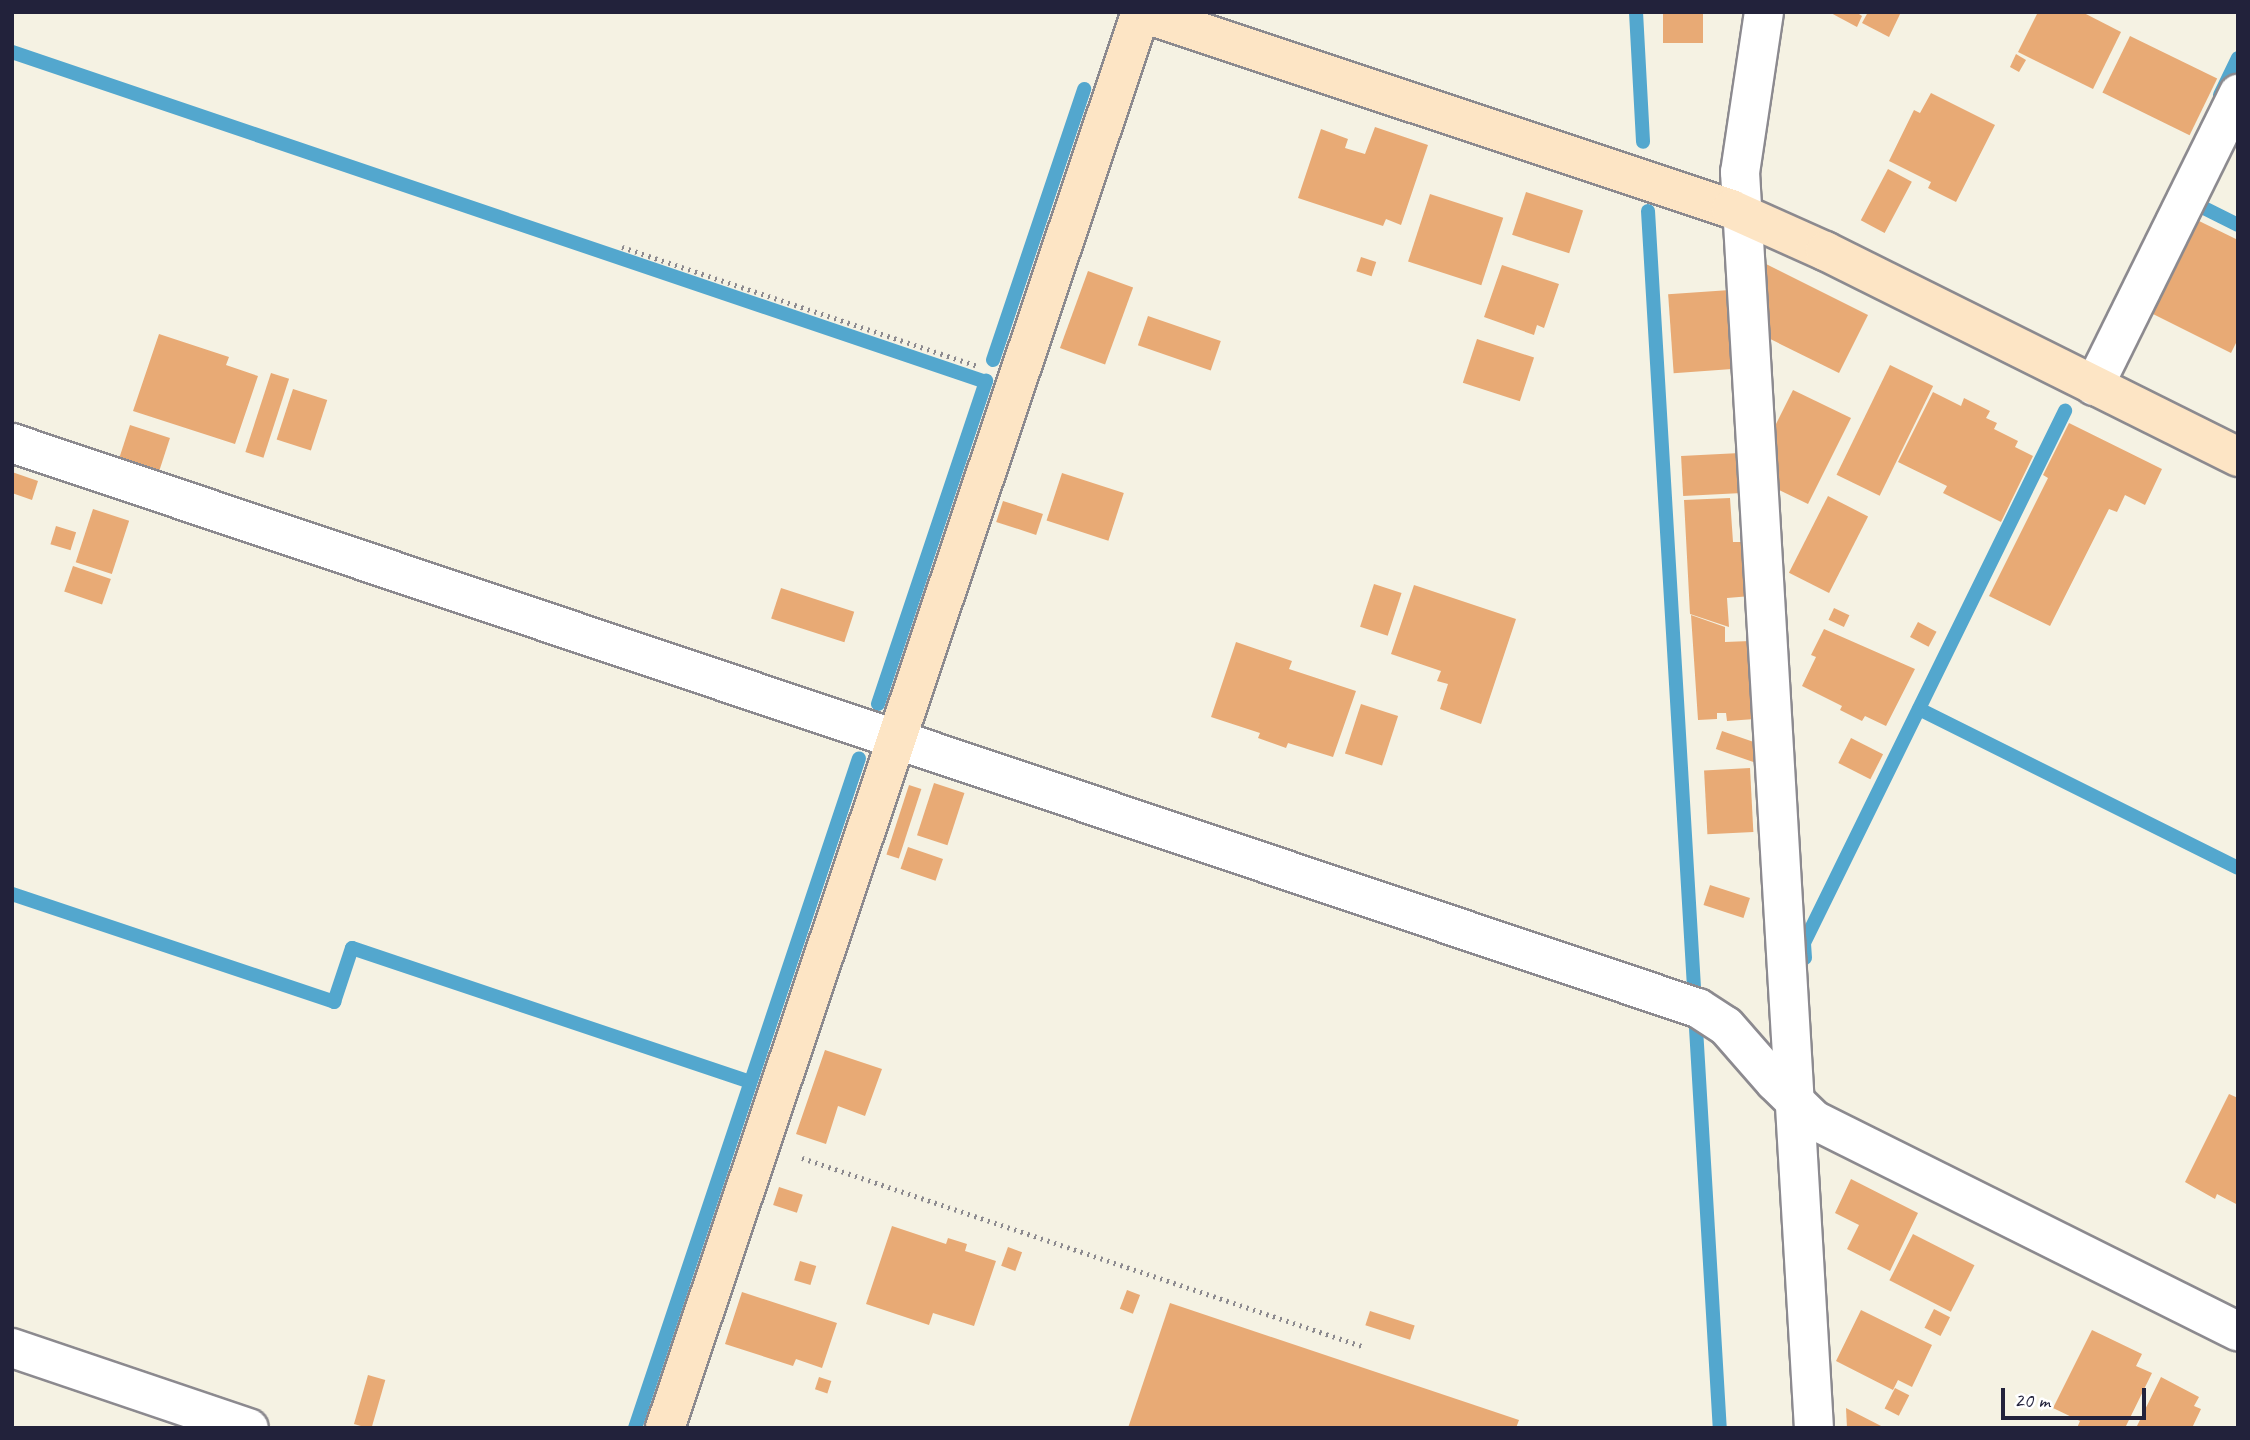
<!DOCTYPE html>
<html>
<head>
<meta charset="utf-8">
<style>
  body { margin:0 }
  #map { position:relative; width:2250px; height:1440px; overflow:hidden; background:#f5f2e3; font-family:Caveat,sans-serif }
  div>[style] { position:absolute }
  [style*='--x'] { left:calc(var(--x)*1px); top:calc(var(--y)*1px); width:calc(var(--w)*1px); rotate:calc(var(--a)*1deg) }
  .stream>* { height:14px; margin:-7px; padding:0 7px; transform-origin:7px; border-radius:7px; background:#53a7ce }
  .building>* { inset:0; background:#e8aa75; transform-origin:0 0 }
  .path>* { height:4.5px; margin-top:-2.25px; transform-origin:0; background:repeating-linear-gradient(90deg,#8c8a8f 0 2px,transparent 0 7px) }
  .roads { filter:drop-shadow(2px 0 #8c8a8f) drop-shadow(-2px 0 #8c8a8f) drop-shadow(0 2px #8c8a8f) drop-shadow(0 -2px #8c8a8f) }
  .street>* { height:38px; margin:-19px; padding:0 19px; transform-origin:19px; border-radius:19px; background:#fff }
  .secondary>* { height:38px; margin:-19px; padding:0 19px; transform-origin:19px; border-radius:19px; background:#fde5c5 }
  span { translate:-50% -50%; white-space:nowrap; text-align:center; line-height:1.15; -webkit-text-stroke:6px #fff; paint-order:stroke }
  .frame { position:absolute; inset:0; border:14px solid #22223b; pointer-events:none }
  .scale { position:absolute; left:2001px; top:1388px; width:145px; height:32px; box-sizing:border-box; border:4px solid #22223b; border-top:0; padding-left:9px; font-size:21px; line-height:24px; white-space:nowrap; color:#22223b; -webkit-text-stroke:5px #fff; paint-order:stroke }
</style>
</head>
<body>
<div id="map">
  <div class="stream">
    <div style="--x:1636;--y:12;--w:130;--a:86.9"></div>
    <div style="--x:12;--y:52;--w:1028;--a:18.72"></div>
    <div style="--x:2220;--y:95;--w:41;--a:-64.1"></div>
    <div style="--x:2196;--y:204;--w:47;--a:26.6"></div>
    <div style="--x:1648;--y:211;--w:778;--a:86.61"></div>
    <div style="--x:993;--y:360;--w:286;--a:-71.4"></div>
    <div style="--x:878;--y:704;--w:341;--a:-71.5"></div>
    <div style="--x:1919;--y:709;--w:356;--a:26.5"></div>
    <div style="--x:12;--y:894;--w:340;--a:18.5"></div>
    <div style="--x:334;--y:1002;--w:57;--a:-71.6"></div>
    <div style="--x:352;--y:948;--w:420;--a:18.6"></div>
    <div style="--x:1805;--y:958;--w:15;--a:-94"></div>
    <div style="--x:1804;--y:943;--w:593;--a:-63.87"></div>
    <div style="--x:1696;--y:1028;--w:401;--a:86.6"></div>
    <div style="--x:635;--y:1428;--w:706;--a:-71.51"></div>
  </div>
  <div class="building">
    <div style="left:1663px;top:12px;width:40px;height:31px"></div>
    <div style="clip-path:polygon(1829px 12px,1856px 12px,1862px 16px,1857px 27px)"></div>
    <div style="clip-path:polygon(1868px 12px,1901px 12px,1889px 37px,1862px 23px)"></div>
    <div style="clip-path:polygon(2038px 12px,2082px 12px,2121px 32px,2093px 89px,2018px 52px)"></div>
    <div style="left:2130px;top:36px;width:97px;height:63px;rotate:26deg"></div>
    <div style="clip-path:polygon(2016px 54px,2026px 60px,2019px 72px,2010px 67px)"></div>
    <div style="clip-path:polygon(1931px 93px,1995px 125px,1956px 202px,1928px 188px,1931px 182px,1889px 161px,1914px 110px,1920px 113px)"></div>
    <div style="clip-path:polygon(1375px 127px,1428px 145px,1401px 225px,1386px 219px,1383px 226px,1298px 198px,1321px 129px,1348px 139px,1345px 148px,1365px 154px)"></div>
    <div style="left:1888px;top:169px;width:27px;height:58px;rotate:28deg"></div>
    <div style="left:1526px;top:192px;width:60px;height:45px;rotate:18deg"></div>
    <div style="left:1430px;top:194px;width:77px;height:71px;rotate:18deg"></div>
    <div style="clip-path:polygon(2197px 220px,2238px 240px,2238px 339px,2231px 353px,2151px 313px)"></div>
    <div style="left:1361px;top:257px;width:16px;height:15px;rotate:18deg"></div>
    <div style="clip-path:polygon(1766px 264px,1868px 315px,1839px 373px,1760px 334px,1756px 283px)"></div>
    <div style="clip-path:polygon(1502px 265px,1559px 284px,1544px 328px,1537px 325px,1534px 335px,1484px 317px)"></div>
    <div style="left:1088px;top:271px;width:48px;height:82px;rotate:20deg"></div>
    <div style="left:1730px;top:290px;width:79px;height:62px;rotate:86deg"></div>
    <div style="left:1148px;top:316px;width:77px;height:31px;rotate:19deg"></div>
    <div style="clip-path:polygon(159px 334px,229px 357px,226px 365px,258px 376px,235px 444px,133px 411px)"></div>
    <div style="left:1477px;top:339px;width:60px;height:46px;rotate:18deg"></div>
    <div style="left:1890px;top:365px;width:48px;height:122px;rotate:26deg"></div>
    <div style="left:271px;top:373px;width:19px;height:83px;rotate:18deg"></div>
    <div style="left:293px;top:389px;width:36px;height:53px;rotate:18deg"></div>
    <div style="clip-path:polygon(1793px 390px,1851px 418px,1808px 504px,1769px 485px,1766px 444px)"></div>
    <div style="clip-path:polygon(1933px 392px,1961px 406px,1964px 398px,1990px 411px,1986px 418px,1997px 423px,1994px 429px,2018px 441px,2015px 447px,2033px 456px,2001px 522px,1943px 493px,1947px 486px,1898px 462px)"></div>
    <div style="clip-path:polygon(2069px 423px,2162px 469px,2145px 505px,2125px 495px,2117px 512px,2109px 509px,2050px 626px,1989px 596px,2048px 478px,2043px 475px)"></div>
    <div style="left:130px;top:425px;width:42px;height:35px;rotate:18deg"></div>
    <div style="left:1740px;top:453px;width:40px;height:59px;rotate:87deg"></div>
    <div style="clip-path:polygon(12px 472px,38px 481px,32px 500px,12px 493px)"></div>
    <div style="left:1062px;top:473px;width:65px;height:50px;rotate:18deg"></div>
    <div style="left:1828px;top:496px;width:45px;height:86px;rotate:27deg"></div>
    <div style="clip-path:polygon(1730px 498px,1733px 542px,1747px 542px,1751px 596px,1727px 598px,1729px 627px,1690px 614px,1684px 500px)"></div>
    <div style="left:1003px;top:501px;width:42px;height:22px;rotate:18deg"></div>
    <div style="left:93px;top:509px;width:38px;height:56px;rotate:18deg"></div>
    <div style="left:56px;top:526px;width:21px;height:19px;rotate:17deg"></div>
    <div style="left:73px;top:566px;width:40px;height:27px;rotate:19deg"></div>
    <div style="left:1374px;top:584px;width:29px;height:45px;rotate:18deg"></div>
    <div style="clip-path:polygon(1414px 585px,1516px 619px,1481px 724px,1440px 709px,1448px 684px,1437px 681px,1441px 671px,1391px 654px)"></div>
    <div style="left:781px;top:588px;width:77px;height:32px;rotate:18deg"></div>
    <div style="left:1834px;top:608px;width:17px;height:13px;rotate:25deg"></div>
    <div style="clip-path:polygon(1691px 615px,1725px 627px,1725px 642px,1750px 641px,1755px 719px,1727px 721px,1726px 713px,1717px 713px,1717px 719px,1698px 720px)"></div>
    <div style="left:1918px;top:622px;width:21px;height:17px;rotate:28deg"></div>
    <div style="clip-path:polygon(1824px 629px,1915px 669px,1886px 726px,1865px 716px,1862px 721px,1840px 710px,1842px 706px,1802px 686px,1816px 657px,1811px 655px)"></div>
    <div style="clip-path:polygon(1236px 642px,1292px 661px,1289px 669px,1356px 691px,1333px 757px,1288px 743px,1286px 748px,1258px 738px,1260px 733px,1211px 717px)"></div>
    <div style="left:1361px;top:704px;width:39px;height:52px;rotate:18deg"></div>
    <div style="left:1722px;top:731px;width:42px;height:19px;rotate:19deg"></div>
    <div style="left:1851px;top:738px;width:36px;height:28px;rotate:27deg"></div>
    <div style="left:1750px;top:768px;width:64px;height:46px;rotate:87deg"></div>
    <div style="left:934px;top:783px;width:32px;height:55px;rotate:18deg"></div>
    <div style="left:909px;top:785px;width:13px;height:73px;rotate:18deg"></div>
    <div style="left:908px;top:847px;width:37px;height:23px;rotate:19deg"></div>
    <div style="left:1710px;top:885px;width:42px;height:21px;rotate:18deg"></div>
    <div style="clip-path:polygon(825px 1050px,882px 1069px,865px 1116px,838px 1106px,826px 1144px,796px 1134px)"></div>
    <div style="clip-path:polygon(2229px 1094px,2238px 1098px,2238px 1205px,2217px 1194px,2215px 1199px,2185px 1182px)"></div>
    <div style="clip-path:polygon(1851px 1179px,1918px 1213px,1890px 1271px,1847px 1249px,1859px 1225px,1835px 1213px)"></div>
    <div style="left:779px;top:1187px;width:25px;height:19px;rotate:18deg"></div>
    <div style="clip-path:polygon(892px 1226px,946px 1244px,948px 1238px,967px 1244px,965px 1251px,996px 1261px,974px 1326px,933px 1313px,929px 1325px,866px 1304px)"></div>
    <div style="left:1913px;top:1234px;width:69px;height:52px;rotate:27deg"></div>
    <div style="left:1008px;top:1247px;width:15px;height:20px;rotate:20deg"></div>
    <div style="left:800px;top:1261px;width:17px;height:20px;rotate:17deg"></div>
    <div style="left:1127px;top:1290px;width:14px;height:20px;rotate:21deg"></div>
    <div style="clip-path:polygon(742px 1292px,837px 1323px,822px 1368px,796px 1359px,793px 1366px,725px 1344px)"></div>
    <div style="clip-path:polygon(1170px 1303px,1519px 1420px,1516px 1428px,1128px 1428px)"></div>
    <div style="left:1934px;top:1309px;width:18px;height:21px;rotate:27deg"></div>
    <div style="clip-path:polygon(1861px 1310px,1932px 1345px,1912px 1387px,1898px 1380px,1893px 1390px,1836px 1361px)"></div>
    <div style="left:1370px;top:1311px;width:47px;height:15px;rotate:18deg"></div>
    <div style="clip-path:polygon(2092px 1330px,2142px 1354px,2136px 1366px,2152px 1373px,2125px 1428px,2077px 1428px,2080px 1421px,2053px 1408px)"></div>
    <div style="left:368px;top:1375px;width:18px;height:51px;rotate:16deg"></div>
    <div style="left:819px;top:1377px;width:13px;height:13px;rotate:18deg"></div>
    <div style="clip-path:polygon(2161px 1377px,2199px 1397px,2194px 1406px,2201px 1409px,2192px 1428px,2136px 1428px)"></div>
    <div style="left:1895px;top:1388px;width:16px;height:23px;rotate:27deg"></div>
    <div style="clip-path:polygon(1846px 1408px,1885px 1428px,1847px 1428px)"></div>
  </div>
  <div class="path">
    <div style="--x:622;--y:247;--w:374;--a:18.5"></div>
    <div style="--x:802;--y:1158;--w:591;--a:18.56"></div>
  </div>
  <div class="roads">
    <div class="street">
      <div style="--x:1764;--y:12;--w:162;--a:98.5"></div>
      <div style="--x:1740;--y:172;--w:1258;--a:86.63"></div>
      <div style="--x:2094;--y:386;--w:326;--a:-63.7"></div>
      <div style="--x:12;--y:443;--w:1778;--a:18.53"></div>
      <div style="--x:1698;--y:1008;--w:33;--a:33"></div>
      <div style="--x:1726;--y:1026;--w:74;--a:48.8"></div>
      <div style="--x:1775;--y:1082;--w:54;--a:44.3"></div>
      <div style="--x:1814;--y:1120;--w:474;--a:26.5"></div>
      <div style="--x:12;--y:1348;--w:250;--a:18.7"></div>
    </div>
    <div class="secondary">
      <div style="--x:1140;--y:12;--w:623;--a:18.43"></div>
      <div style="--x:1731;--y:209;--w:103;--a:24.1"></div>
      <div style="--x:1825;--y:251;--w:462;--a:26.5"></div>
      <div style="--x:665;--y:1428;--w:1494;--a:-71.42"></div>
    </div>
  </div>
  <div class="frame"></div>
  <div class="scale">20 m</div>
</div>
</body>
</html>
